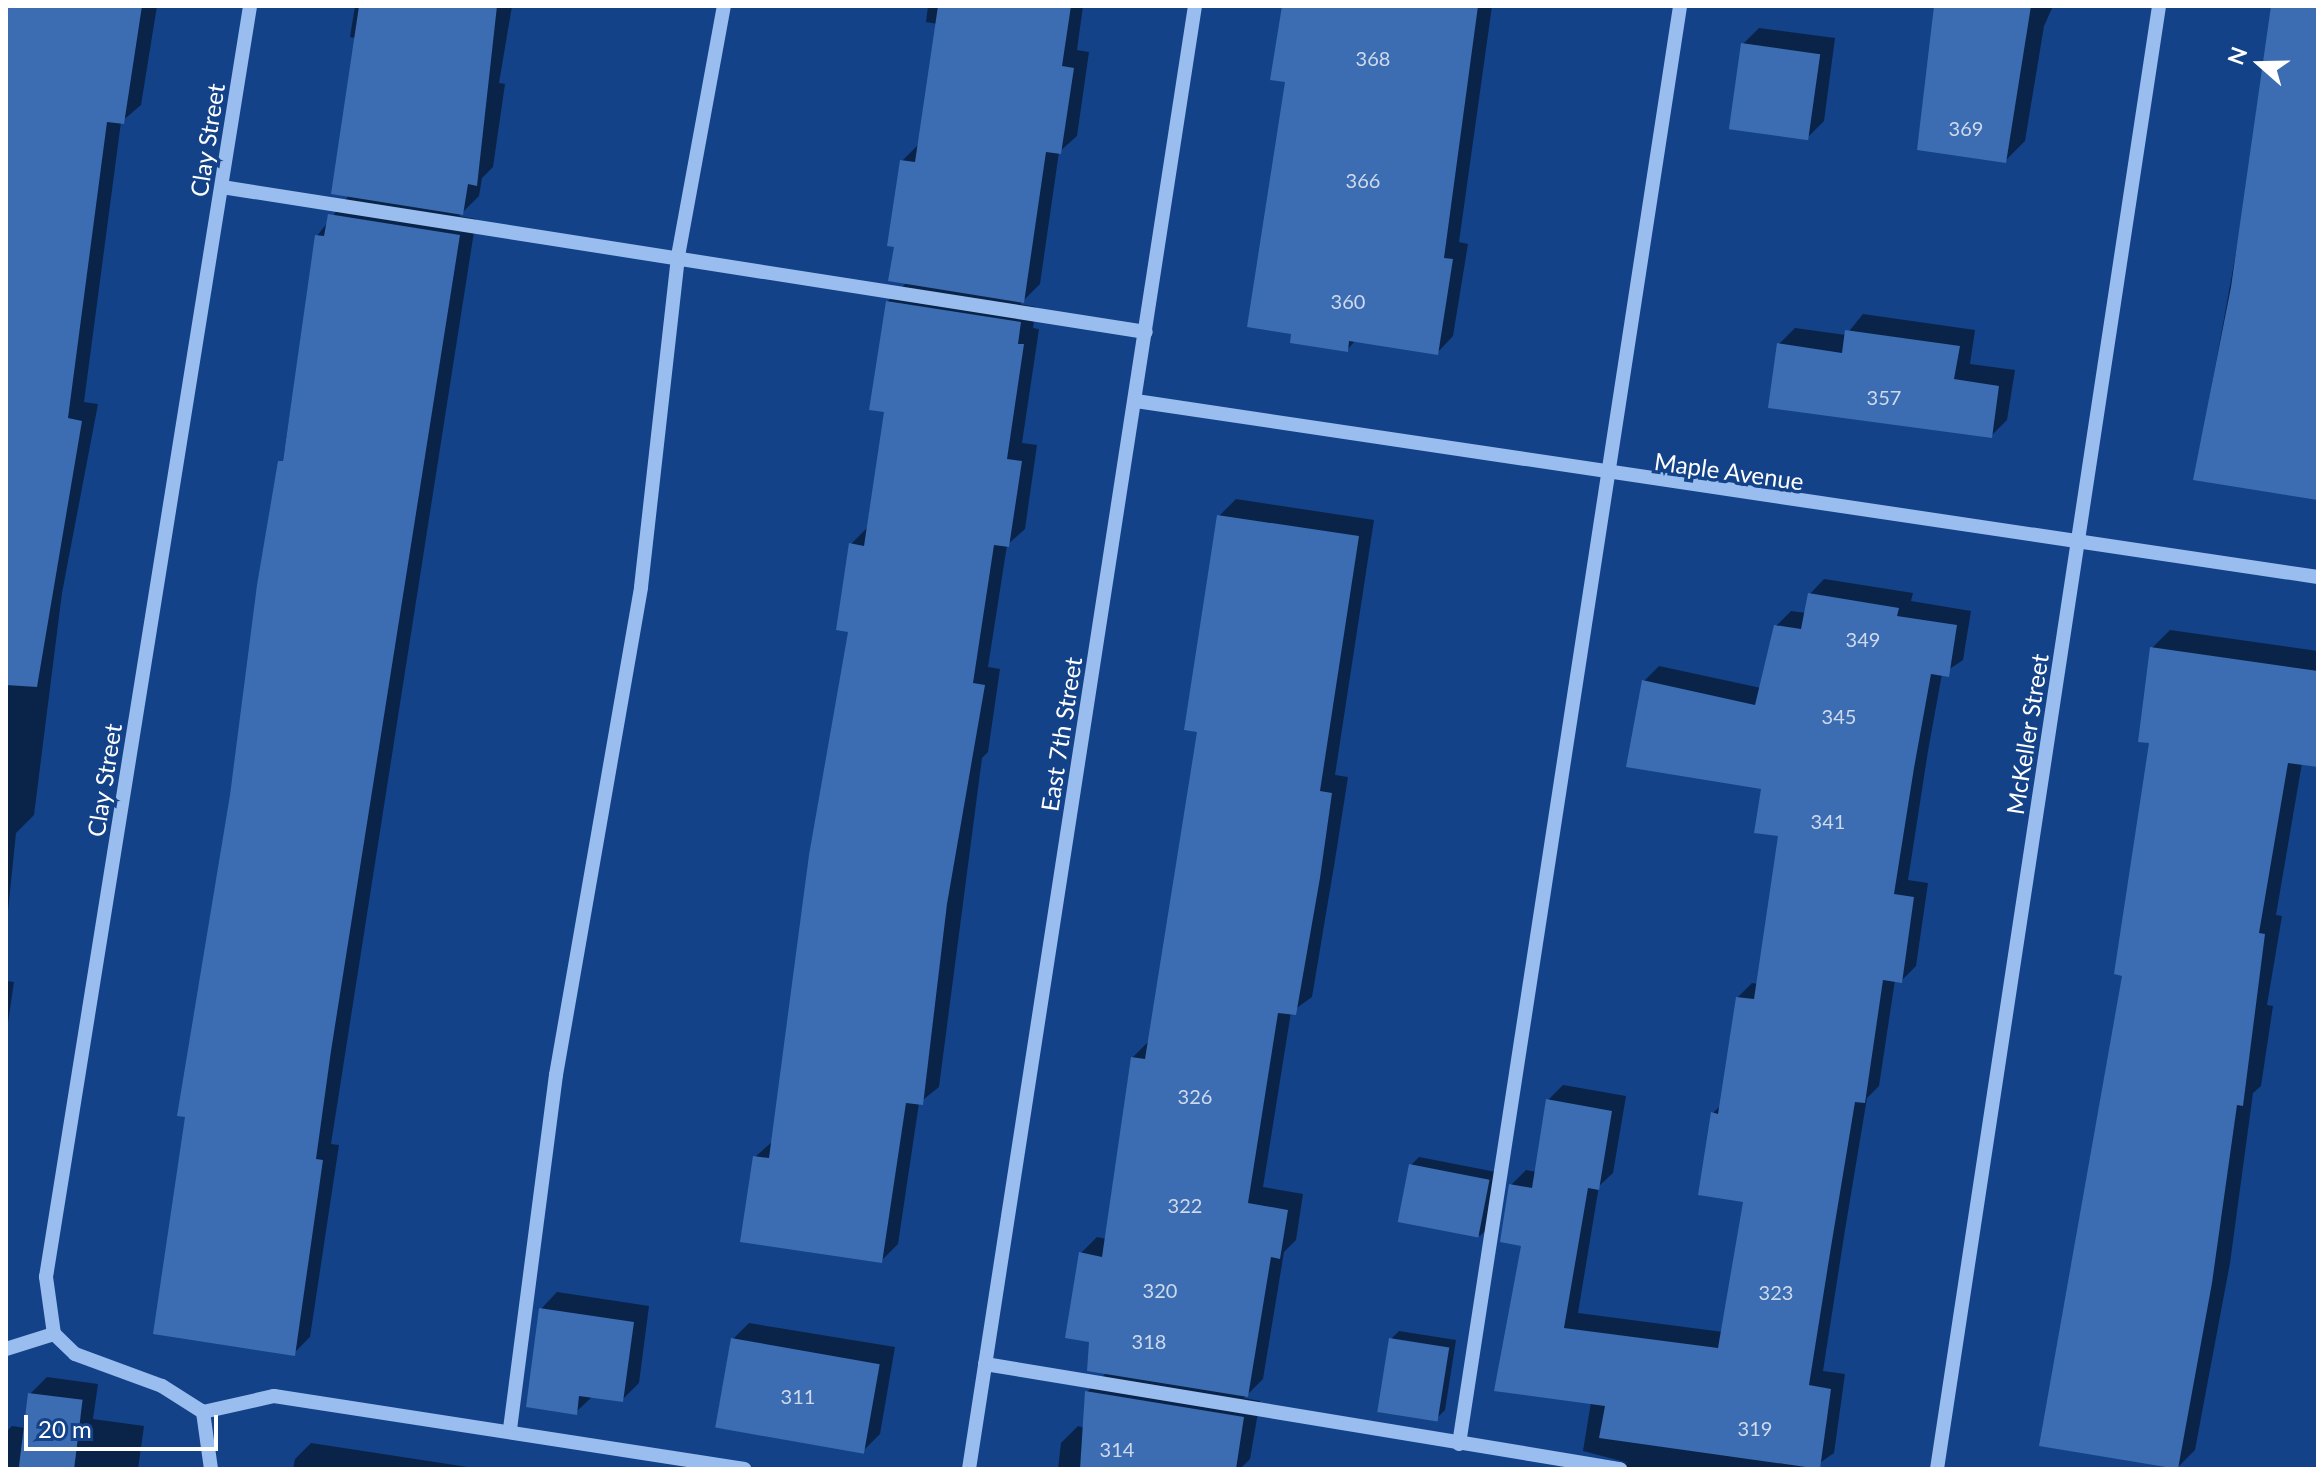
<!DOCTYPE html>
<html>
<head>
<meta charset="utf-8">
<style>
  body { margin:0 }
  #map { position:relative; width:2324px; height:1475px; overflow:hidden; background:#134289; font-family:Lato,sans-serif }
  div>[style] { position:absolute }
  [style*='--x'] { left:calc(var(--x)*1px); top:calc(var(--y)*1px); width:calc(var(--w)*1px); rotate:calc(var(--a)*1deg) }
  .shadow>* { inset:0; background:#0007 }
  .building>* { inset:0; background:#3c6cb2; transform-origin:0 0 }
  .minor>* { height:14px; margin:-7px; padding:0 7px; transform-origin:7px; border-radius:7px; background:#9abdf0 }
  span { translate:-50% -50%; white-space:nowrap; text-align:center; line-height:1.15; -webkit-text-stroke:7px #134289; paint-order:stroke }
  .number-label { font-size:20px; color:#cedaec }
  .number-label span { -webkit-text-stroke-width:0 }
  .street-label { font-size:24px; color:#fff }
  .frame { position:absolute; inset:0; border:8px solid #fff; pointer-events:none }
  .north { position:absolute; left:2220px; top:24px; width:80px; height:80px; -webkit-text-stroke:6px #134289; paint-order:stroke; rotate:290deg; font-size:22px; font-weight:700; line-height:32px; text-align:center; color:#fff }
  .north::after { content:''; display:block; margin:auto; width:28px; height:36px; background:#fff; clip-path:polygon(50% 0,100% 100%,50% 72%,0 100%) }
  .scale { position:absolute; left:24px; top:1415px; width:194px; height:36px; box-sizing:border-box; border:4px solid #fff; border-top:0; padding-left:10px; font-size:24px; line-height:28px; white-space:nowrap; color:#fff; -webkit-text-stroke:6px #134289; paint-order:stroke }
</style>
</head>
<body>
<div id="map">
  <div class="shadow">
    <div style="clip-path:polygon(6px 6px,157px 6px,141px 105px,121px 122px,84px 402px,98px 404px,62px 593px,34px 815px,16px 833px,6px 931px)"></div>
    <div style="clip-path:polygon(355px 6px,512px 6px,499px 83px,505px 84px,493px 167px,482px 178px,479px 196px,459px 216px,476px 219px,331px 1144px,339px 1145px,310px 1337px,294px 1353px,232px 795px,317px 236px,349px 195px,356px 38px,350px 37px)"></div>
    <div style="clip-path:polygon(928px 6px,1083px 6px,1077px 50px,1089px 52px,1077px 136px,1059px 152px,1040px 284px,1020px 304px,1036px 307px,1033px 328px,1039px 329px,1022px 443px,1037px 445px,1025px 529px,1007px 545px,988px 667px,1000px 669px,988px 752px,982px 758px,939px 1087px,919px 1103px,898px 1244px,881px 1261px,755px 1157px,773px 1141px,851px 630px,851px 544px,867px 528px,886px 410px,887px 302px,907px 282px,896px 245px,902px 161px,919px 144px,938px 24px,926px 22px)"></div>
    <div style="clip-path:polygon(1284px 6px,1492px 6px,1459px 242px,1468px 244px,1453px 336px,1437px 353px,1356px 340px,1347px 350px,1287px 81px)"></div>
    <div style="clip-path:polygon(1938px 6px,2053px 6px,2044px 26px,2025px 141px,2005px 161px)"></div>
    <div style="clip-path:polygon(2273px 6px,2318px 6px,2318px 498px,2195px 479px,2261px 114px,2256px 113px)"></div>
    <div style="clip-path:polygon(1759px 28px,1835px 38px,1824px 121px,1808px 137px,1743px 44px)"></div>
    <div style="clip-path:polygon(1863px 314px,1975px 330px,1970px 364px,2015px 370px,2007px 420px,1991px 436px,1779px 344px,1795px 328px,1846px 335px)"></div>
    <div style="clip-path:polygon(1236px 499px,1374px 520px,1335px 775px,1348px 777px,1335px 860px,1312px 997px,1291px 1012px,1263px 1187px,1303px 1194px,1296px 1240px,1284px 1252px,1263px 1379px,1244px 1398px,1260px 1401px,1250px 1459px,1240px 1469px,1058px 1469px,1061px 1443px,1078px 1426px,1085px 1428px,1087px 1392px,1107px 1372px,1091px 1340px,1081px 1253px,1097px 1237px,1107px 1239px,1132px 1058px,1149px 1041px,1199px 730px,1219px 516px)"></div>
    <div style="clip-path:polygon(1824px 579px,1913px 593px,1911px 601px,1971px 611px,1963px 660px,1942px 674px,1928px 751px,1908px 880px,1928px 883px,1916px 966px,1901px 981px,1895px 980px,1879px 1086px,1867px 1098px,1845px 1230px,1823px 1371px,1845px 1374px,1834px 1453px,1811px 1469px,1583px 1469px,1594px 1458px,1629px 1463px,1583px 1451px,1591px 1402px,1523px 1244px,1511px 1185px,1526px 1170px,1537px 1172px,1548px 1100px,1563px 1085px,1626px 1096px,1613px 1173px,1599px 1186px,1578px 1313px,1723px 1332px,1745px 1201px,1713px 1113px,1722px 1104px,1738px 997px,1752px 983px,1759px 984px,1781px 835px,1763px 788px,1644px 681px,1659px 666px,1761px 688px,1776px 626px,1791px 611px,1806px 613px,1810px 594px)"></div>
    <div style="clip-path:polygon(2170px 630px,2318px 651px,2318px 765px,2302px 763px,2276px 915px,2282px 916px,2267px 1005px,2273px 1006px,2261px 1086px,2253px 1093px,2230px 1263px,2195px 1450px,2177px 1468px,2125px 974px,2151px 742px,2152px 648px)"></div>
    <div style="clip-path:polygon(6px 981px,14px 982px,6px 1036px)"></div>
    <div style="clip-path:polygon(1419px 1157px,1496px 1172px,1488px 1228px,1480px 1236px,1411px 1165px)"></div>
    <div style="clip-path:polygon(557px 1292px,649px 1306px,639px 1383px,622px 1400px,593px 1396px,576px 1412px,541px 1309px)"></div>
    <div style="clip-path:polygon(749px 1323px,895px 1347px,880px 1434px,864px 1450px,733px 1339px)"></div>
    <div style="clip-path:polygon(1399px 1331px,1456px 1340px,1445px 1410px,1437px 1418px,1391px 1339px)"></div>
    <div style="clip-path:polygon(47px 1377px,98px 1384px,93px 1419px,144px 1426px,138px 1469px,6px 1469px,6px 1432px,12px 1426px,25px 1428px,30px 1394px)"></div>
    <div style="clip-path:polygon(311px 1443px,474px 1468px,474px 1469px,293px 1469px,295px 1459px)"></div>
  </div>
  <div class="building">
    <div style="clip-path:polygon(6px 6px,142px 6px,124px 124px,107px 122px,68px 418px,82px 421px,37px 687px,6px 685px)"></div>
    <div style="clip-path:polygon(359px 6px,497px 6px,477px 186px,468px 184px,463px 215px,331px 194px)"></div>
    <div style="clip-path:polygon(938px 6px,1071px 6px,1062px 66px,1074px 68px,1061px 154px,1046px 152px,1024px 303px,888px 281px,894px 247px,887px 246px,900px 160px,915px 162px)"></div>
    <div style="clip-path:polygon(1282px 6px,1478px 6px,1444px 258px,1453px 259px,1438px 355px,1349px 341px,1348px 352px,1290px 343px,1291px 334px,1247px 327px,1285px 82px,1270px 80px)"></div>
    <div style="clip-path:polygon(1934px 6px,2031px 6px,2006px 163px,1917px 150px)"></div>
    <div style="clip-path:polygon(2271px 6px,2318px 6px,2318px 500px,2193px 480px,2231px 287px)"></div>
    <div style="left:1741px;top:43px;width:80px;height:87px;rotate:8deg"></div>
    <div style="clip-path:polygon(328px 214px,460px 235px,331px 1051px,316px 1159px,323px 1160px,295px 1356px,153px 1334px,185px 1117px,177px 1116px,230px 795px,257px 585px,278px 461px,283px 461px,315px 235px,324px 236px)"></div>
    <div style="clip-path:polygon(886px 301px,1021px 322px,1018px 344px,1024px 344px,1007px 459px,1022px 461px,1009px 547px,994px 545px,973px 683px,985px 685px,947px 904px,923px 1105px,906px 1103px,882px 1263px,740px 1242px,753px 1156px,769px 1158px,809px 855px,848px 632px,836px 630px,849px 543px,864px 546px,884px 412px,869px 410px)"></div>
    <div style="clip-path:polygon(1845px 330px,1960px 346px,1954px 379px,1999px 386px,1992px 438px,1768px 408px,1777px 343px,1842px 353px)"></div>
    <div style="clip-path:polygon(1217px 515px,1359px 536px,1320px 791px,1332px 793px,1320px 878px,1296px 1015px,1278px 1013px,1248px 1203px,1288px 1210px,1280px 1259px,1271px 1257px,1248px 1397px,1087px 1371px,1089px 1342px,1065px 1338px,1079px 1252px,1102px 1257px,1131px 1057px,1145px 1059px,1197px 732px,1184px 730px)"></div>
    <div style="clip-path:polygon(1808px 593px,1899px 608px,1897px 616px,1957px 625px,1949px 677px,1931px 674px,1914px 768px,1894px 894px,1914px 897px,1902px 983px,1883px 980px,1865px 1103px,1855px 1102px,1831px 1247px,1809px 1385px,1831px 1389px,1820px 1469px,1599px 1438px,1605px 1406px,1494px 1391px,1521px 1246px,1500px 1242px,1509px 1184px,1532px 1188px,1546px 1099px,1612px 1111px,1599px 1190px,1588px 1188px,1564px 1328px,1718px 1348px,1743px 1202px,1698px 1195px,1711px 1112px,1718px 1114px,1736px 997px,1754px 999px,1778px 836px,1754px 833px,1761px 789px,1626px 767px,1642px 680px,1755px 705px,1774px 625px,1801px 629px)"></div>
    <div style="clip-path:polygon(2150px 647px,2318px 671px,2318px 767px,2288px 763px,2259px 933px,2265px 934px,2243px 1106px,2237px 1105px,2212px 1283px,2178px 1469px,2039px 1446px,2122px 976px,2114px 974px,2149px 743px,2138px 742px)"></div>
    <div style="left:1409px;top:1164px;width:82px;height:59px;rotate:11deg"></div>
    <div style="clip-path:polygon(539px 1308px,634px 1322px,623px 1402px,579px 1396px,577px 1415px,526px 1407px)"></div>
    <div style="left:731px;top:1338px;width:151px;height:91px;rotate:10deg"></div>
    <div style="left:1389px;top:1338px;width:61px;height:75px;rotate:9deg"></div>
    <div style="clip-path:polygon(1085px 1391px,1244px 1417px,1236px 1469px,1080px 1469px)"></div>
    <div style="left:28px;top:1393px;width:55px;height:77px;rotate:7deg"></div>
  </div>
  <div class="minor">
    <div style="--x:222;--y:187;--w:935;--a:8.92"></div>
    <div style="--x:1136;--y:401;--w:1195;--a:8.47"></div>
    <div style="--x:6;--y:1349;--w:50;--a:-17.4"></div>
    <div style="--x:985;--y:1364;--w:644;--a:9.39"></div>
    <div style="--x:203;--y:1412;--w:73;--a:-12.7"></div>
    <div style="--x:274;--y:1396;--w:476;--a:8.8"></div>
    <div style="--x:510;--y:1429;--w:357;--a:-82.6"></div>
    <div style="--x:556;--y:1075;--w:495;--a:-80.1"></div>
    <div style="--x:641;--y:587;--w:333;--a:-83.6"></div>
    <div style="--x:678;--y:256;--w:254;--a:-79.6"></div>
    <div style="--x:1459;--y:1444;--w:1455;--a:-81.26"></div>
    <div style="--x:211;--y:1469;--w:58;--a:-98"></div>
    <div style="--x:203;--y:1412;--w:49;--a:-147.6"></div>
    <div style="--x:162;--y:1386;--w:93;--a:-159.8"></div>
    <div style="--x:75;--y:1354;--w:29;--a:-136"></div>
    <div style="--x:54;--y:1334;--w:58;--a:-98"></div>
    <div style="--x:46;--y:1277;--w:1287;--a:-80.88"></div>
    <div style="--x:969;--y:1469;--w:1480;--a:-81.22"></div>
    <div style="--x:1937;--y:1469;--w:1480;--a:-81.37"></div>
  </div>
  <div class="number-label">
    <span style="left:1373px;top:58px">368</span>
    <span style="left:1966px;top:128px">369</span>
    <span style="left:1363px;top:180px">366</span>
    <span style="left:1348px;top:301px">360</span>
    <span style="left:1884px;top:397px">357</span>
    <span style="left:1863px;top:639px">349</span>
    <span style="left:1839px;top:716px">345</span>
    <span style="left:1828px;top:821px">341</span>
    <span style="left:1195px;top:1096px">326</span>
    <span style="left:1185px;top:1205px">322</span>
    <span style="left:1160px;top:1290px">320</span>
    <span style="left:1776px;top:1292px">323</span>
    <span style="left:1149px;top:1341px">318</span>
    <span style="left:798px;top:1396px">311</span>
    <span style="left:1755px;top:1428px">319</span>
    <span style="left:1117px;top:1449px">314</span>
  </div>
  <div class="street-label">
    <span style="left:207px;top:140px;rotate:-81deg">Clay Street</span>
    <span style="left:1729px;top:471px;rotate:8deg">Maple Avenue</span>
    <span style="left:1061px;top:734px;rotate:-81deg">East 7th Street</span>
    <span style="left:2027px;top:734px;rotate:-81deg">McKeller Street</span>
    <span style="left:104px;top:780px;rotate:-81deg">Clay Street</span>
  </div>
  <div class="frame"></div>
  <div class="north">N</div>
  <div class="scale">20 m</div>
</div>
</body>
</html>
